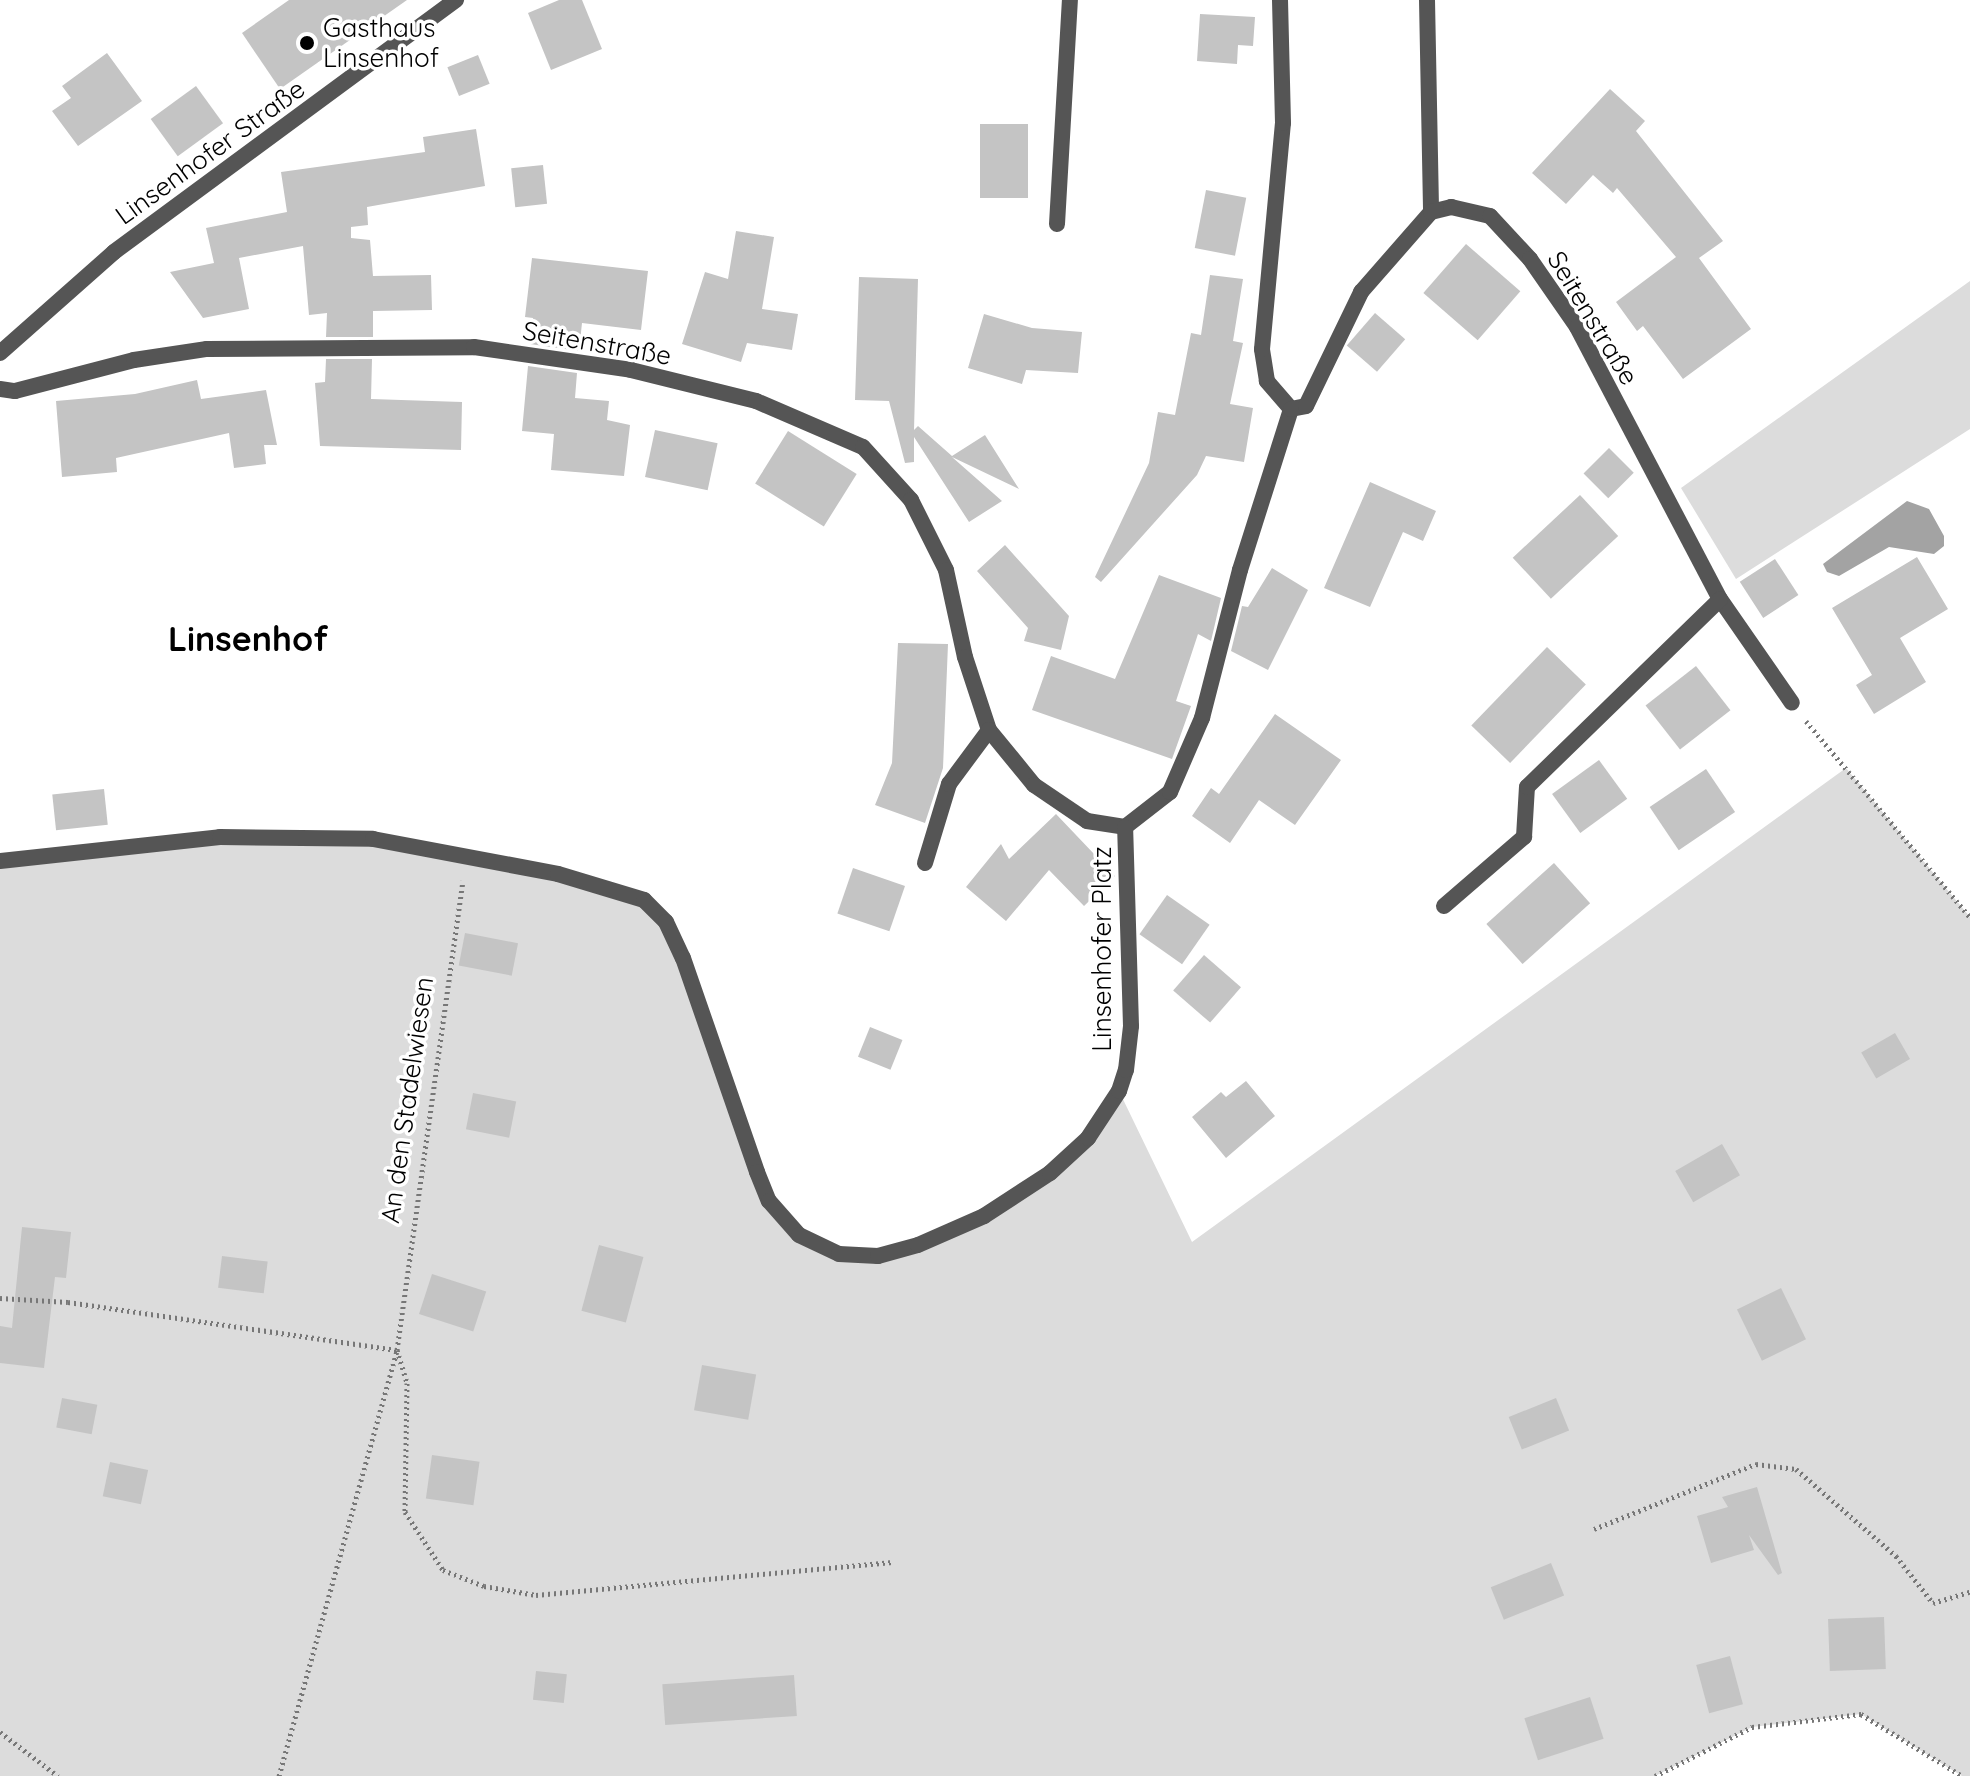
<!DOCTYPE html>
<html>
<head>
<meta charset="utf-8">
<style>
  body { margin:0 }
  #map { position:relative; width:1970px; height:1776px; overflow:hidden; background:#fff; font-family:Quicksand,sans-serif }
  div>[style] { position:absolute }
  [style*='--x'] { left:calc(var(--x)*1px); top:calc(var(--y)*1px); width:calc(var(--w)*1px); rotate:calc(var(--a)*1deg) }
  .green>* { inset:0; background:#dcdcdc }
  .water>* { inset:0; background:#a3a3a3 }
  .building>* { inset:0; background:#c4c4c4; transform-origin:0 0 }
  .path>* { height:5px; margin-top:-2.5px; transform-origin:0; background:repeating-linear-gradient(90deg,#777 0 2px,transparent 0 6px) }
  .service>* { height:16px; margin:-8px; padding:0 8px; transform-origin:8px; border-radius:8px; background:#555 }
  .minor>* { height:16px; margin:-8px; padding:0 8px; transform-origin:8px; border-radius:8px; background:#555 }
  .dots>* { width:22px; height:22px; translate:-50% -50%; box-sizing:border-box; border:4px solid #fff; border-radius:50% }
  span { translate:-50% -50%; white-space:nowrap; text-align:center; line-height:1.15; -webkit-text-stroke:7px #fff; paint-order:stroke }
  .poi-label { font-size:26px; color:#000 }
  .left { translate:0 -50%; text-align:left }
  .street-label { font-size:26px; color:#000 }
  .district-label { font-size:34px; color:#000; font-weight:700 }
</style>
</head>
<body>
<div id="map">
  <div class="green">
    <div style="clip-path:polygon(1970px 281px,1970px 429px,1736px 579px,1681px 488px)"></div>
    <div style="clip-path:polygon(1846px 768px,1970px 917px,1970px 1776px,1962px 1776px,1861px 1714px,1752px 1727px,1655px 1776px,0 1776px,0 861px,220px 837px,373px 839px,644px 900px,666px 922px,757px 1172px,799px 1235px,839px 1254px,918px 1245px,1050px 1173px,1119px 1091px,1192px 1242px)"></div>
  </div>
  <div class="water">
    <div style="clip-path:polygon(1907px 501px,1929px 509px,1944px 536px,1944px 546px,1934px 554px,1889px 547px,1839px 576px,1827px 572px,1823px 564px)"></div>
  </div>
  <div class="building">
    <div style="clip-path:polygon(289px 0,407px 0,280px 89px,242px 33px)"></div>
    <div style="clip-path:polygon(559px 0,582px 0,602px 49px,551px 70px,528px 13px)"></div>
    <div style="clip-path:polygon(1200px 14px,1255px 17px,1253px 46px,1238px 45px,1237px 64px,1197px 61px)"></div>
    <div style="clip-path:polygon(107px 53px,142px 101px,78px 146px,52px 111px,71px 98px,62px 86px)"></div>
    <div style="left:478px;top:55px;width:31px;height:33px;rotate:68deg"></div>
    <div style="left:196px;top:86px;width:46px;height:56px;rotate:54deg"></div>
    <div style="clip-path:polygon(1610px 89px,1645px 121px,1636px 131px,1723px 241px,1699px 258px,1751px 329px,1683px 379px,1643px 326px,1637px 331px,1616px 302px,1676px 257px,1617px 188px,1613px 193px,1593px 175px,1566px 204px,1532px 173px)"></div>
    <div style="left:980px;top:124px;width:48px;height:74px"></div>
    <div style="clip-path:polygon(476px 129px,485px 186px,367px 207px,368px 225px,351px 227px,351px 238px,370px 240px,373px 276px,431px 275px,432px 310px,373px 311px,373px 337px,326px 337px,327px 313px,309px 315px,303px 246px,239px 258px,249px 309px,203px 318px,170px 272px,214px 263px,206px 228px,287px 212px,281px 172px,425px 152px,423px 137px)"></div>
    <div style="left:543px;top:165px;width:39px;height:32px;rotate:84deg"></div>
    <div style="left:1206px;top:190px;width:41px;height:59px;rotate:11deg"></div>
    <div style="clip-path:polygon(736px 231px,774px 237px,762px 309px,798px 314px,792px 350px,747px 343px,741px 362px,682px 344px,705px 272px,728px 279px)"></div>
    <div style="left:1466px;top:244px;width:72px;height:65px;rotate:41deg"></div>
    <div style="clip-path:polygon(532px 258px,648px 271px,641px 330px,582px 323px,579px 351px,530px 344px,533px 318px,525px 317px)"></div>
    <div style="clip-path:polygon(1210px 275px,1243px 279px,1233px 341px,1243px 343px,1230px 404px,1253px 408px,1244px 462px,1206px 456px,1197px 475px,1101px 582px,1095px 577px,1149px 463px,1158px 412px,1175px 415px,1191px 333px,1201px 335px)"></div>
    <div style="clip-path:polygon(859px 277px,918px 279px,914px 430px,918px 426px,952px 456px,985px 435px,1019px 489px,952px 457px,1002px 501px,969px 522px,914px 437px,914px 462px,905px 463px,889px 401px,855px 400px)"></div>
    <div style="left:1375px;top:313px;width:40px;height:43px;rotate:41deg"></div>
    <div style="clip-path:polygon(984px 314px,1032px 328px,1082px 332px,1078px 373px,1026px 370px,1022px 384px,968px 368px)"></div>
    <div style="clip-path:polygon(326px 359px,372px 359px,371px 399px,462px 402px,461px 450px,320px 446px,315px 383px,325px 382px)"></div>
    <div style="clip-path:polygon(528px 366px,577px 373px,575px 398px,609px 401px,607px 420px,630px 425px,624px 476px,551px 470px,554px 434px,522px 431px)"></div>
    <div style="clip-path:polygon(197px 380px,201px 399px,266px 390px,277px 445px,264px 445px,266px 464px,234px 468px,229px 433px,116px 458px,117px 472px,62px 477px,56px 401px,135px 394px)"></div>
    <div style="left:655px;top:430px;width:64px;height:48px;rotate:12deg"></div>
    <div style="left:788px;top:431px;width:81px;height:62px;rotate:32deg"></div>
    <div style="left:1609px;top:448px;width:35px;height:36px;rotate:45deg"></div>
    <div style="clip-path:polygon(1370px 482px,1436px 511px,1423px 541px,1403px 532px,1370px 607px,1324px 588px)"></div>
    <div style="left:1580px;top:495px;width:56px;height:92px;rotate:47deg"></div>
    <div style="clip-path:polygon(1005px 545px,1069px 616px,1061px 650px,1024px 641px,1028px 628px,977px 571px)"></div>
    <div style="clip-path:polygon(1917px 557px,1948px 609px,1900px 638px,1926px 682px,1874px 714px,1856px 685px,1872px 675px,1832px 608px)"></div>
    <div style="left:1775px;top:559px;width:43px;height:42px;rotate:57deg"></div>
    <div style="clip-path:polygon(1272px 568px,1308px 590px,1268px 670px,1231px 651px,1242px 606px,1248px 607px)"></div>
    <div style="clip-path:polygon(1159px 575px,1221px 598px,1211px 641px,1198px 634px,1176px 701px,1191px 706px,1172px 759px,1032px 710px,1051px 656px,1115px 679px)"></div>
    <div style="clip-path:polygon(898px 643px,948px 644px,943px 768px,925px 823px,875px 805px,892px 763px)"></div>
    <div style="left:1547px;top:647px;width:54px;height:109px;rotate:44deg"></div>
    <div style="left:1696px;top:666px;width:56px;height:64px;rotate:52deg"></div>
    <div style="clip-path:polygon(1275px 714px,1341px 760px,1295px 825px,1259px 800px,1230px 843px,1192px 816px,1211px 788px,1219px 794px)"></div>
    <div style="left:1599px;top:760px;width:48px;height:58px;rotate:54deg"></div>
    <div style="left:1706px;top:769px;width:52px;height:68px;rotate:56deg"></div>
    <div style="left:104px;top:789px;width:36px;height:52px;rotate:84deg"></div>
    <div style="clip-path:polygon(1056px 814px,1115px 876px,1084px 906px,1049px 870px,1006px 921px,966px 887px,1001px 844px,1009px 859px)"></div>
    <div style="left:1554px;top:863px;width:54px;height:91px;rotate:48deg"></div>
    <div style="left:853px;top:868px;width:55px;height:48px;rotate:19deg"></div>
    <div style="left:1167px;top:895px;width:52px;height:48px;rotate:35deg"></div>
    <div style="left:465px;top:933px;width:54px;height:33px;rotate:11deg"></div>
    <div style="left:1204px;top:955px;width:49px;height:47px;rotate:41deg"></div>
    <div style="left:870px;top:1027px;width:35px;height:32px;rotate:22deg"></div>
    <div style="left:1895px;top:1033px;width:30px;height:39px;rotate:60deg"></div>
    <div style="clip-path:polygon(1246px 1081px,1275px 1116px,1226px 1158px,1192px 1117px,1221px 1092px,1226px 1097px)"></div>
    <div style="left:473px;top:1093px;width:44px;height:37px;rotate:11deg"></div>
    <div style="left:1722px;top:1144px;width:36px;height:54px;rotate:60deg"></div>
    <div style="clip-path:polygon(22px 1227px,71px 1232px,66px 1278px,55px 1277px,44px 1368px,0 1363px,0 1326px,12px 1328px)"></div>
    <div style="left:599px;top:1245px;width:46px;height:68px;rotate:15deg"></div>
    <div style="left:222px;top:1256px;width:46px;height:32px;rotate:7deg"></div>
    <div style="left:432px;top:1274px;width:57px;height:42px;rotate:18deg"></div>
    <div style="left:1781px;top:1288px;width:57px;height:49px;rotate:64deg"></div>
    <div style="left:702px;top:1365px;width:55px;height:46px;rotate:10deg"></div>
    <div style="left:62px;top:1398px;width:36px;height:30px;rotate:11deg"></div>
    <div style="left:1556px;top:1398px;width:35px;height:51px;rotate:68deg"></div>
    <div style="left:432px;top:1455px;width:48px;height:44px;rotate:8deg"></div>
    <div style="left:110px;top:1462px;width:39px;height:35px;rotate:12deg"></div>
    <div style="clip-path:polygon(1757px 1487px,1782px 1573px,1778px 1575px,1749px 1535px,1754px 1550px,1711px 1563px,1697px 1516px,1728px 1507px,1722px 1497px)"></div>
    <div style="left:1551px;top:1563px;width:35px;height:65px;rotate:68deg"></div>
    <div style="left:1884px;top:1617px;width:52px;height:56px;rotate:88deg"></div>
    <div style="left:1730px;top:1656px;width:50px;height:35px;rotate:75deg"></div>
    <div style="left:536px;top:1671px;width:31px;height:29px;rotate:6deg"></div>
    <div style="left:794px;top:1675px;width:41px;height:132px;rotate:86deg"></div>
    <div style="left:1590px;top:1697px;width:44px;height:69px;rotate:72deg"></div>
  </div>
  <div class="path">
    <div style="--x:1806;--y:721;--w:256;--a:50.1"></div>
    <div style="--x:0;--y:1298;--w:68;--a:3.4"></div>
    <div style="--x:68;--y:1302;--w:332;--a:8.3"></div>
    <div style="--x:397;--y:1350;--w:34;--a:73"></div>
    <div style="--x:407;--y:1383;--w:129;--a:90.9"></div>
    <div style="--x:405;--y:1512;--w:69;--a:56.8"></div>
    <div style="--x:443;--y:1570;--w:44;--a:21.3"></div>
    <div style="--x:484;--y:1586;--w:53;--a:9.8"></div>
    <div style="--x:536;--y:1595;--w:358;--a:-5.3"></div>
    <div style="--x:1594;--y:1529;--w:175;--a:-21.9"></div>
    <div style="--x:1756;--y:1464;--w:40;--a:7.1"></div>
    <div style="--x:1796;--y:1469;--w:133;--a:41"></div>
    <div style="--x:1896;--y:1556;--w:60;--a:51.8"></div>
    <div style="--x:1933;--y:1603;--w:39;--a:-17"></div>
    <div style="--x:0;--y:1732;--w:73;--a:37.2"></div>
    <div style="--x:279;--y:1776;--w:442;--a:-74.5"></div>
    <div style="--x:397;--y:1350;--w:474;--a:-82"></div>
    <div style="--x:1655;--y:1776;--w:109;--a:-26.8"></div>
    <div style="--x:1752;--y:1727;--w:110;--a:-6.8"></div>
    <div style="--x:1861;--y:1714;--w:119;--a:31.5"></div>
  </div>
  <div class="service">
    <div style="--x:1427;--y:0;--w:212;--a:88.9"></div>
    <div style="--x:1057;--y:224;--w:224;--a:-86.7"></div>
    <div style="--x:0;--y:861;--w:221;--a:-6.2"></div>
    <div style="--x:220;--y:837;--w:153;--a:0.7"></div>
    <div style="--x:373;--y:839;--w:188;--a:10.7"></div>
    <div style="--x:558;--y:874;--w:90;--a:16.8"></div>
    <div style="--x:644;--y:900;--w:31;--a:45"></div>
    <div style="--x:666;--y:922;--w:40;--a:65"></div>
    <div style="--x:683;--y:958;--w:226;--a:70.9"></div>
  </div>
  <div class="minor">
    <div style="--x:0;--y:353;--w:152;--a:-41.5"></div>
    <div style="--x:114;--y:252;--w:425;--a:-36.4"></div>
    <div style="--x:0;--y:389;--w:15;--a:8"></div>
    <div style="--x:15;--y:391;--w:123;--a:-14.6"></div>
    <div style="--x:134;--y:360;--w:74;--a:-8.6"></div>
    <div style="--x:207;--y:349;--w:267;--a:-0.4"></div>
    <div style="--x:474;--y:347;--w:159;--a:8.3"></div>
    <div style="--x:631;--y:370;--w:129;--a:13.9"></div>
    <div style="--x:756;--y:401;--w:116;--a:23.3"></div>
    <div style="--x:863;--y:447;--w:72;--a:47.8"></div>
    <div style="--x:911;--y:500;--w:78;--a:63.4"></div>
    <div style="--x:946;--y:570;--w:89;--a:77.7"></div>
    <div style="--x:965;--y:657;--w:77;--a:71.8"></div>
    <div style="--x:989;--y:730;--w:71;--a:50.7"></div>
    <div style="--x:1034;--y:785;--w:64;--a:34.2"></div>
    <div style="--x:1087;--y:821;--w:38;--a:9"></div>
    <div style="--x:1125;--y:827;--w:57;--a:-37.9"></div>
    <div style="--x:1170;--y:792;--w:81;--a:-66.6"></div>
    <div style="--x:1202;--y:718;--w:153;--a:-75.6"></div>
    <div style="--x:1240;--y:570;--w:169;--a:-72.4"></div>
    <div style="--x:1291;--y:409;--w:37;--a:-131"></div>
    <div style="--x:1267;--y:381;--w:32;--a:-99"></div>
    <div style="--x:1262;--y:349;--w:227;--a:-84.7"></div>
    <div style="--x:1283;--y:123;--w:123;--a:-91.4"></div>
    <div style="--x:1291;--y:409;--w:15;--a:-11"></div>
    <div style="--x:1306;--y:406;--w:127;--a:-64.2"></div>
    <div style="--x:1361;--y:292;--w:106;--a:-48.8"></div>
    <div style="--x:1431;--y:212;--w:21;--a:-14"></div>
    <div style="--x:1451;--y:207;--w:40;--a:13"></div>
    <div style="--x:1490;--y:216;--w:59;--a:47.1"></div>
    <div style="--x:1530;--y:259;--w:83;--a:55.3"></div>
    <div style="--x:1577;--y:327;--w:307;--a:62.3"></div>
    <div style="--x:1720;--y:599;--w:126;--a:55.3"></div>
    <div style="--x:925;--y:863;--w:83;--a:-73.1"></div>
    <div style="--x:949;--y:784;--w:67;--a:-53.5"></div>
    <div style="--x:1444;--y:906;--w:106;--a:-40.8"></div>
    <div style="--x:1524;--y:837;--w:50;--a:-86.6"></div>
    <div style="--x:1527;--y:787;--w:269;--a:-44.2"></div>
    <div style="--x:757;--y:1172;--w:31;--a:68"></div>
    <div style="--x:769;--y:1201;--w:45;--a:48.6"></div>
    <div style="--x:799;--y:1235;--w:44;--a:25.4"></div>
    <div style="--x:839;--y:1254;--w:39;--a:3"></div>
    <div style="--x:878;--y:1256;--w:41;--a:-15.4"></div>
    <div style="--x:918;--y:1245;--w:72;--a:-23.7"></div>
    <div style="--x:984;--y:1216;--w:79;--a:-33.1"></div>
    <div style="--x:1050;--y:1173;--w:52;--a:-42.6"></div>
    <div style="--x:1088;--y:1138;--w:56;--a:-56.6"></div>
    <div style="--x:1119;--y:1091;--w:22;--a:-72"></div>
    <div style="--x:1126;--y:1070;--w:44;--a:-83.5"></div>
    <div style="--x:1131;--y:1026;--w:199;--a:-91.7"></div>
  </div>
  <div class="dots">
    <div style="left:307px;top:43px;background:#000"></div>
  </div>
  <div class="poi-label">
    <span class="left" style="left:323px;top:43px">Gasthaus<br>Linsenhof</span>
  </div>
  <div class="street-label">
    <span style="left:210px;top:152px;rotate:-36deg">Linsenhofer Straße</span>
    <span style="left:1593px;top:318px;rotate:59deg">Seitenstraße</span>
    <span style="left:597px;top:343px;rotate:10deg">Seitenstraße</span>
    <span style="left:1102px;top:949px;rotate:-90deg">Linsenhofer Platz</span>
    <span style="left:407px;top:1100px;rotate:-82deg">An den Stadelwiesen</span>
  </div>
  <div class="district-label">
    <span style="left:248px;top:639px">Linsenhof</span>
  </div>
</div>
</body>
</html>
